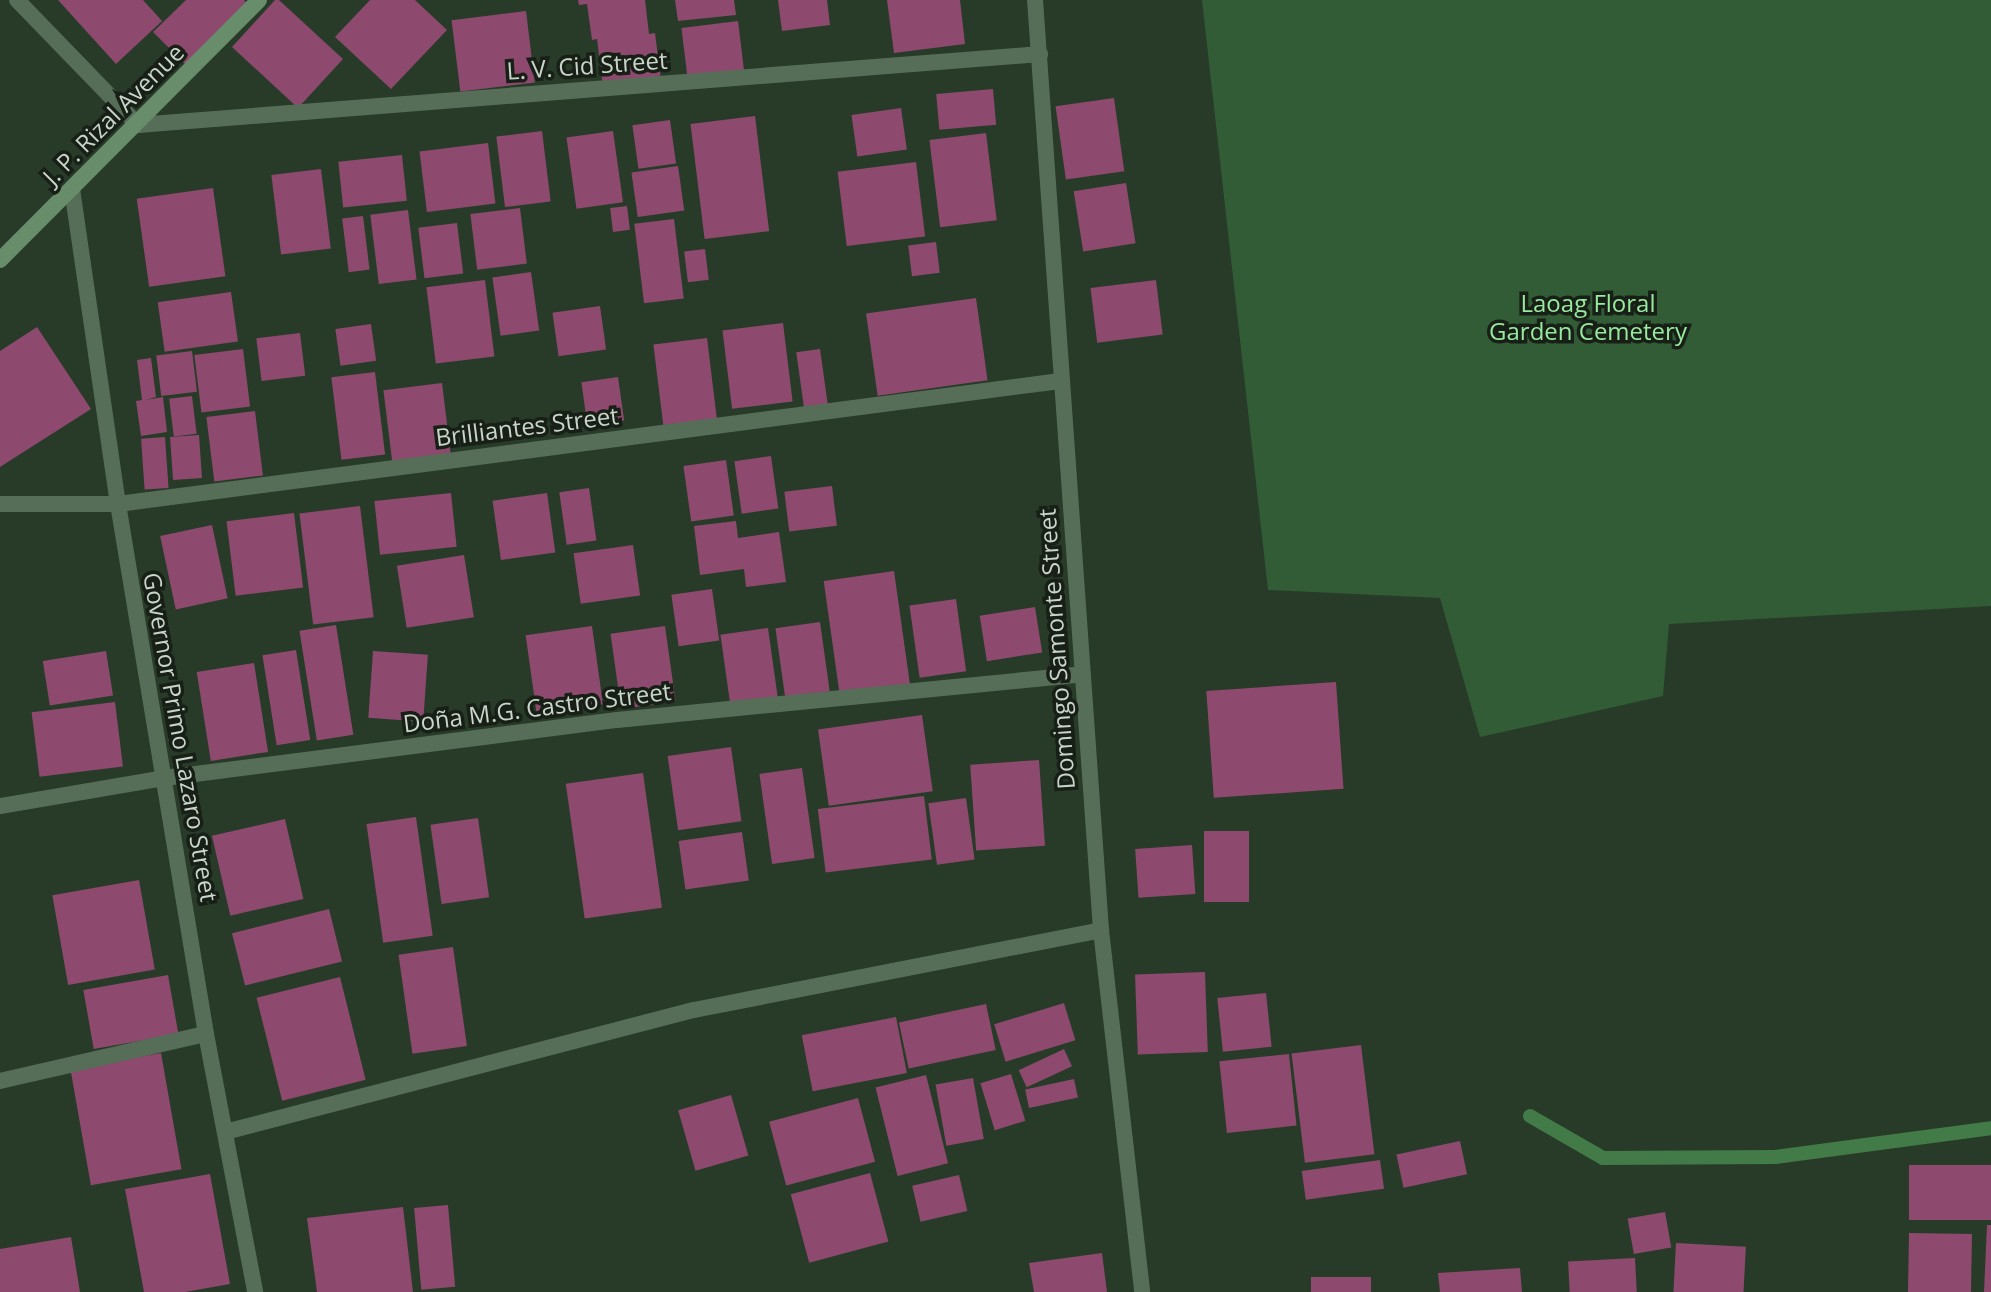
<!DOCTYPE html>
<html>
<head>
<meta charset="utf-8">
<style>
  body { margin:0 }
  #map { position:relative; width:1991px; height:1292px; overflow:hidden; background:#273b28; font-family:"Open Sans",sans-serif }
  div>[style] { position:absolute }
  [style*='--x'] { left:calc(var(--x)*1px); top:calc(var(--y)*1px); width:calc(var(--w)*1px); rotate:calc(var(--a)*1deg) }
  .green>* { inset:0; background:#325c36 }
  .stream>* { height:14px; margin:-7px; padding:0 7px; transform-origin:7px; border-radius:7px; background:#427b48 }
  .building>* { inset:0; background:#8d4a6e; transform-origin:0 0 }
  .street>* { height:16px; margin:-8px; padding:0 8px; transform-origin:8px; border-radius:8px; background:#566e57 }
  .secondary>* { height:16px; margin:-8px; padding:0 8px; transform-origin:8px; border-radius:8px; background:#688d6a }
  span { translate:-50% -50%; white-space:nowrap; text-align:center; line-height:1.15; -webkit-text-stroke:7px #171f17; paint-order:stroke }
  .street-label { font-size:24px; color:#c9d5c9 }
  .park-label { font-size:24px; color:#98e99e }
</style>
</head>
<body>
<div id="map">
  <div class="green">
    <div style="clip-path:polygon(1202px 0,1991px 0,1991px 606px,1669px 624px,1663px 696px,1480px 737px,1440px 598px,1268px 590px)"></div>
  </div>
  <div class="stream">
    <div style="--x:1530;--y:1116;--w:84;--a:29.9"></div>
    <div style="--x:1603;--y:1158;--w:172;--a:-0.3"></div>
    <div style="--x:1775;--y:1157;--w:218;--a:-7.6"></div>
  </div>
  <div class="building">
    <div style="clip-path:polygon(58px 0,143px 0,162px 21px,116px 64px)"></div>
    <div style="clip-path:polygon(186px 0,244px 0,249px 6px,187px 66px,153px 32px)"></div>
    <div style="clip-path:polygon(275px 0,279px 0,343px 59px,298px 108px,232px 47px)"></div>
    <div style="clip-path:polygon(370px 0,415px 0,447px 30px,391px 89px,335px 37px)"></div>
    <div style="clip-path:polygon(578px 0,645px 0,649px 34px,655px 33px,661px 80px,603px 87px,597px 39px,592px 40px,587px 4px,579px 5px)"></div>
    <div style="clip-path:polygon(675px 0,734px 0,736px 15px,678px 21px)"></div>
    <div style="clip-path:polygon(778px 0,827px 0,830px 25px,782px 31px)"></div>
    <div style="clip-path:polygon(887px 0,960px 0,965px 44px,894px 53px)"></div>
    <div style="left:526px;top:11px;width:72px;height:75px;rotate:83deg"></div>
    <div style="left:738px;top:21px;width:50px;height:57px;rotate:83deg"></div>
    <div style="left:993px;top:89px;width:36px;height:57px;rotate:85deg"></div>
    <div style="left:1114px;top:98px;width:74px;height:59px;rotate:82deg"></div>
    <div style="left:901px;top:108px;width:42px;height:50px;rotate:82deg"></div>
    <div style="left:755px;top:116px;width:116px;height:65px;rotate:83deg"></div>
    <div style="left:670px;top:120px;width:44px;height:38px;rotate:82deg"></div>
    <div style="left:542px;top:131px;width:71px;height:46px;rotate:83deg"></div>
    <div style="left:613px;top:131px;width:72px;height:47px;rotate:82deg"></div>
    <div style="left:986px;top:133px;width:88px;height:57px;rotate:83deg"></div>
    <div style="left:488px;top:143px;width:61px;height:69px;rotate:83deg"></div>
    <div style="left:402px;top:155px;width:46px;height:64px;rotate:84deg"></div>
    <div style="left:916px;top:162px;width:75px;height:79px;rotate:83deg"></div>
    <div style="left:678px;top:166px;width:45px;height:47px;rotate:82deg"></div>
    <div style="left:321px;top:169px;width:80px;height:50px;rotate:83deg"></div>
    <div style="left:1126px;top:183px;width:61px;height:53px;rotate:81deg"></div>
    <div style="left:213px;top:188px;width:89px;height:77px;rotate:82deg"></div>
    <div style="left:627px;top:206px;width:24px;height:17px;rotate:83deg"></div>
    <div style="left:520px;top:208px;width:56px;height:50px;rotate:83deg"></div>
    <div style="left:408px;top:210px;width:70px;height:38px;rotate:83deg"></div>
    <div style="left:363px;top:216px;width:54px;height:21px;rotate:83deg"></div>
    <div style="left:674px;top:219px;width:80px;height:40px;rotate:83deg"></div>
    <div style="left:457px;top:223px;width:51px;height:39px;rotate:83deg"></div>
    <div style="left:936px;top:242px;width:31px;height:28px;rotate:83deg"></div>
    <div style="left:705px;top:249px;width:31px;height:21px;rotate:83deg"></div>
    <div style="left:531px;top:272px;width:59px;height:39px;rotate:82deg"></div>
    <div style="left:485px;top:280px;width:77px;height:59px;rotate:83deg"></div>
    <div style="left:1156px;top:280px;width:55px;height:66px;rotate:83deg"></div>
    <div style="left:231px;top:292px;width:50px;height:74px;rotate:82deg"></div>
    <div style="left:976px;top:298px;width:83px;height:111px;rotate:82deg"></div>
    <div style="left:600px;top:306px;width:44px;height:48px;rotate:82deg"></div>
    <div style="left:783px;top:323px;width:79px;height:61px;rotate:83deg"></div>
    <div style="left:371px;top:324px;width:37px;height:36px;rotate:82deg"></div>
    <div style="clip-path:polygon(37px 327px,91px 409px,0 467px,0 351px)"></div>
    <div style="left:300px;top:333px;width:43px;height:44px;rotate:83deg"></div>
    <div style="left:707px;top:338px;width:81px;height:54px;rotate:83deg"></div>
    <div style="left:243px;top:349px;width:58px;height:49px;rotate:83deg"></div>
    <div style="left:820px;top:349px;width:56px;height:24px;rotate:82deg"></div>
    <div style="left:192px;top:351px;width:41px;height:36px;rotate:83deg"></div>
    <div style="clip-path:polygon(151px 358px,156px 397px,145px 400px,163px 397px,167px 432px,141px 436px,136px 401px,142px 400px,137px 360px)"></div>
    <div style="left:375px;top:372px;width:83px;height:44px;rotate:83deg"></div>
    <div style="left:618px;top:377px;width:44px;height:37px;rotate:82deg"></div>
    <div style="left:442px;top:383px;width:74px;height:59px;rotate:83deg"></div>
    <div style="left:192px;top:396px;width:38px;height:23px;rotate:83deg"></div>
    <div style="left:255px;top:411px;width:65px;height:49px;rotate:83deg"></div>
    <div style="left:199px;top:435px;width:43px;height:29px;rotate:86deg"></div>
    <div style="left:165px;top:437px;width:51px;height:24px;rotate:86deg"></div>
    <div style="left:771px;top:456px;width:53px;height:37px;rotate:82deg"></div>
    <div style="left:726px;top:460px;width:56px;height:43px;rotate:82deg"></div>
    <div style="left:832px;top:486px;width:40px;height:48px;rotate:83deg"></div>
    <div style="left:589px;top:488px;width:53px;height:30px;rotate:82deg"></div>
    <div style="left:451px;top:493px;width:54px;height:77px;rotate:84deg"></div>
    <div style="left:547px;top:493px;width:60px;height:55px;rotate:82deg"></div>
    <div style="left:360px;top:506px;width:112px;height:61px;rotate:83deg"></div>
    <div style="left:294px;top:513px;width:75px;height:68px;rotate:83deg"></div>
    <div style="clip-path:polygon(736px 521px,738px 538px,779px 532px,786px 582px,746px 587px,744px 569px,700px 575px,694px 526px)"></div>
    <div style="left:212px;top:525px;width:75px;height:53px;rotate:78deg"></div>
    <div style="left:633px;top:545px;width:51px;height:60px;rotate:82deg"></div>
    <div style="left:464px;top:555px;width:63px;height:68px;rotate:81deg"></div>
    <div style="left:894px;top:571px;width:116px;height:71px;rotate:82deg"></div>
    <div style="left:712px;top:589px;width:52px;height:41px;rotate:82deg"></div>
    <div style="left:956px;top:599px;width:73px;height:47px;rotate:82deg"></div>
    <div style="left:1035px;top:607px;width:46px;height:56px;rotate:81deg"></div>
    <div style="left:820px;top:622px;width:70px;height:45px;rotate:82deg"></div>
    <div style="left:336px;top:625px;width:111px;height:37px;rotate:81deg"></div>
    <div style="left:592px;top:626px;width:79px;height:67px;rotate:82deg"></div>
    <div style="left:665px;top:626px;width:76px;height:55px;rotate:82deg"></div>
    <div style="left:768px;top:628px;width:71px;height:48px;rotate:82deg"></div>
    <div style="left:296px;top:650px;width:91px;height:34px;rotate:81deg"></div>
    <div style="left:106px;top:651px;width:45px;height:64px;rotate:81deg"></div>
    <div style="left:373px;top:651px;width:55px;height:67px;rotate:4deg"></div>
    <div style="left:254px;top:663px;width:90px;height:58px;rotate:81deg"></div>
    <div style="left:1336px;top:682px;width:107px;height:130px;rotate:86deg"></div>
    <div style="left:115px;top:702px;width:65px;height:84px;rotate:83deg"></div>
    <div style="left:922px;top:715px;width:77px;height:105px;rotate:82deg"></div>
    <div style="left:731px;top:747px;width:75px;height:64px;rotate:82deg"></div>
    <div style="left:1039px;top:760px;width:86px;height:69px;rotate:86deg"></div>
    <div style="left:802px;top:768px;width:91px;height:43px;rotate:82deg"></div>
    <div style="left:643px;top:773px;width:136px;height:78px;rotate:82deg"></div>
    <div style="left:924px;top:796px;width:64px;height:107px;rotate:83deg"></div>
    <div style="left:966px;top:798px;width:62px;height:38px;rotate:82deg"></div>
    <div style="left:416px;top:817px;width:120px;height:50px;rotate:82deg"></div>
    <div style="left:478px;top:818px;width:80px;height:48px;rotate:82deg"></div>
    <div style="left:285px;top:819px;width:82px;height:75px;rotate:77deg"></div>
    <div style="left:1204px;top:831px;width:45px;height:71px"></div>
    <div style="left:742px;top:832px;width:49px;height:64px;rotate:82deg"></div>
    <div style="left:1192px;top:845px;width:49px;height:57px;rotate:86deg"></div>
    <div style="left:139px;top:880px;width:91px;height:88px;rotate:80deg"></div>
    <div style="left:329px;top:909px;width:54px;height:100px;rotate:76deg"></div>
    <div style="left:453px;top:947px;width:100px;height:55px;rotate:82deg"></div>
    <div style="left:1205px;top:972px;width:80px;height:70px;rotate:88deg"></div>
    <div style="left:168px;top:975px;width:60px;height:86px;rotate:80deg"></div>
    <div style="left:340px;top:977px;width:106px;height:86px;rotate:76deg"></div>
    <div style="left:1266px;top:993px;width:54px;height:49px;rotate:84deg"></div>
    <div style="left:1064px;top:1003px;width:39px;height:73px;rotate:73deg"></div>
    <div style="left:986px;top:1004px;width:47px;height:89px;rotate:78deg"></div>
    <div style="left:896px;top:1017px;width:57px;height:96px;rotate:79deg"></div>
    <div style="left:1361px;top:1045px;width:110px;height:70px;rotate:83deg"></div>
    <div style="left:1064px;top:1049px;width:19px;height:50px;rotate:65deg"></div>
    <div style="left:161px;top:1053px;width:118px;height:92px;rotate:80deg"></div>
    <div style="left:1289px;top:1054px;width:72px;height:70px;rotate:84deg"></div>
    <div style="left:1011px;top:1074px;width:49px;height:32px;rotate:73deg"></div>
    <div style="left:926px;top:1075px;width:91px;height:52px;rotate:76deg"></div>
    <div style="left:973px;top:1078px;width:62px;height:38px;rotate:80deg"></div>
    <div style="left:1074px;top:1079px;width:19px;height:50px;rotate:78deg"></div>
    <div style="left:731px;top:1095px;width:63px;height:55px;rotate:74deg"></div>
    <div style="left:858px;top:1098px;width:66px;height:92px;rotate:75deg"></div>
    <div style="left:1460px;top:1141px;width:34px;height:65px;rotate:78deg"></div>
    <div style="left:1380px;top:1160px;width:29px;height:79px;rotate:82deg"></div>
    <div style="left:1991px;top:1165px;width:55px;height:82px;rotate:90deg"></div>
    <div style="left:870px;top:1173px;width:71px;height:82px;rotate:75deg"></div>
    <div style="clip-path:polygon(210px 1174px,230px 1284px,185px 1292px,144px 1292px,125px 1189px)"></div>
    <div style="left:959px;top:1175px;width:37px;height:48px;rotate:77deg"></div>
    <div style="left:448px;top:1205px;width:82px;height:34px;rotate:85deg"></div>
    <div style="clip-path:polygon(403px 1207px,413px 1292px,317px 1292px,307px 1218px)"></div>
    <div style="left:1665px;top:1212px;width:36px;height:38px;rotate:80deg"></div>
    <div style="clip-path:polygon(1987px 1225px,1991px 1225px,1991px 1292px,1984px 1292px)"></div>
    <div style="left:1909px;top:1233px;width:63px;height:59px;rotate:1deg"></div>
    <div style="clip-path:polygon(71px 1237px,80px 1292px,0 1292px,0 1249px)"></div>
    <div style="left:1676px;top:1243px;width:70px;height:49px;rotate:3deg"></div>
    <div style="clip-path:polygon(1102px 1253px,1107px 1292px,1034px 1292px,1029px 1263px)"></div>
    <div style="left:1635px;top:1258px;width:34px;height:67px;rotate:87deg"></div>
    <div style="clip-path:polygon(1520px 1268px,1522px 1292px,1440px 1292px,1438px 1273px)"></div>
    <div style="left:1311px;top:1277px;width:60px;height:15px"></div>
  </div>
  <div class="street">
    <div style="--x:17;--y:0;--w:174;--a:45.9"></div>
    <div style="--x:138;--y:125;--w:905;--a:-4.5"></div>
    <div style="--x:1035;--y:0;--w:932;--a:85.94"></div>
    <div style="--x:1101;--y:930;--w:364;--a:83.5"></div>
    <div style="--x:72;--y:189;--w:318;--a:81.7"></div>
    <div style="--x:118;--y:504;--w:537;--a:80.57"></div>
    <div style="--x:206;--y:1034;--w:263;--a:79.2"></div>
    <div style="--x:0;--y:504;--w:118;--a:0"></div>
    <div style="--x:118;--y:504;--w:950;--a:-7.44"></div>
    <div style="--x:0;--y:806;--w:166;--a:-9.7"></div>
    <div style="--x:164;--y:778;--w:457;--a:-7.3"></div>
    <div style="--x:617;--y:720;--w:468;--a:-5.6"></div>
    <div style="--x:0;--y:1081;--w:211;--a:-12.9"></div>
    <div style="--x:225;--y:1132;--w:485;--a:-14.6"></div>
    <div style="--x:694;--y:1010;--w:415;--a:-11.1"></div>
  </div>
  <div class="secondary">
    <div style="--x:0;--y:260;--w:367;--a:-45.1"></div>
  </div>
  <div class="street-label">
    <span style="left:587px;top:65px;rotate:-4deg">L. V. Cid Street</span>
    <span style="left:113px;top:114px;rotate:-45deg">J. P. Rizal Avenue</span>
    <span style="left:527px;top:426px;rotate:-7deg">Brilliantes Street</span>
    <span style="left:1056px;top:649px;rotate:-94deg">Domingo Samonte Street</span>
    <span style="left:537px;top:707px;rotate:-7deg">Doña M.G. Castro Street</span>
    <span style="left:181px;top:737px;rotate:80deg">Governor Primo Lazaro Street</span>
  </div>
  <div class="park-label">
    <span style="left:1588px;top:317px">Laoag Floral<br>Garden Cemetery</span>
  </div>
</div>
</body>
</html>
